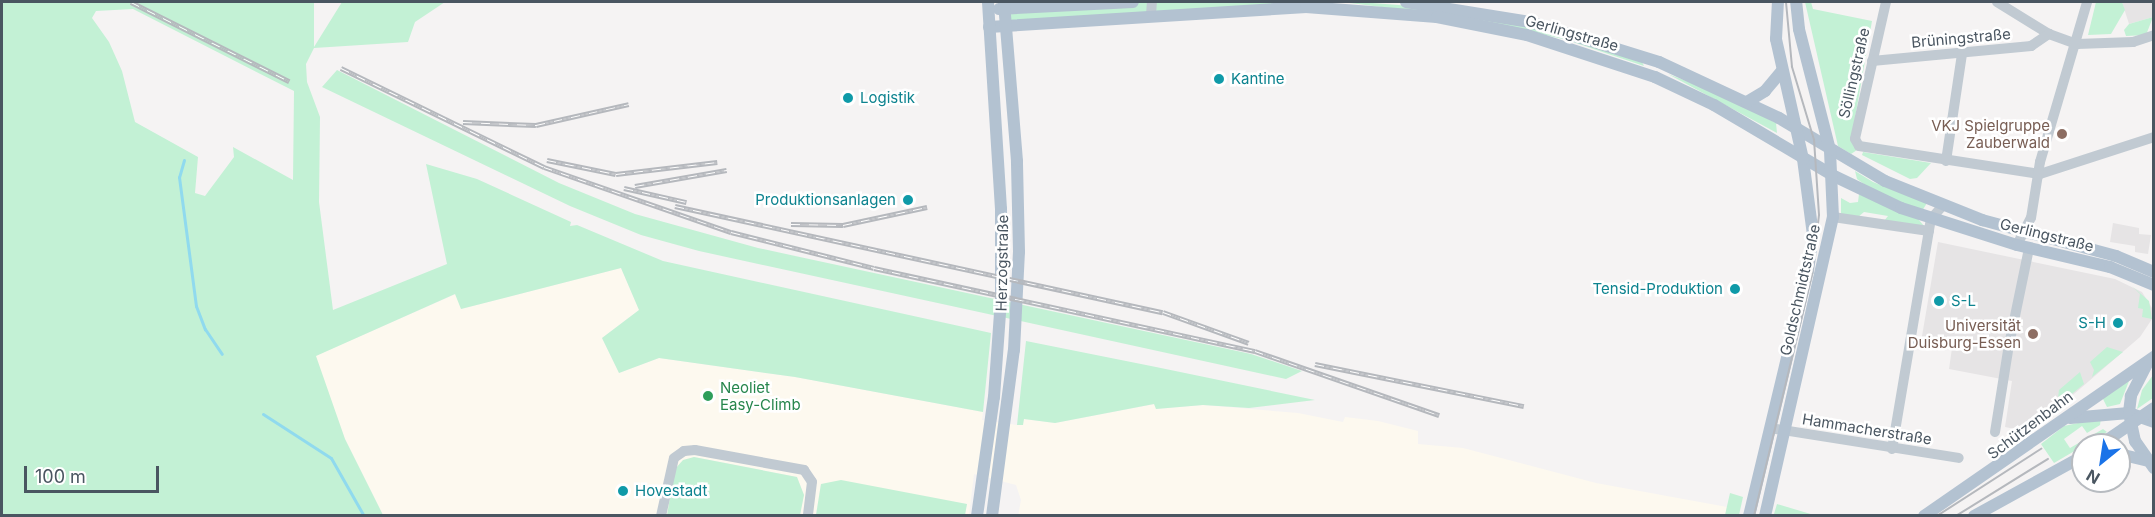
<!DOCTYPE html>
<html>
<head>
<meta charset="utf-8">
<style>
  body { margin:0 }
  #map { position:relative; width:2155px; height:517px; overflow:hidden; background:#f5f3f3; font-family:Inter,sans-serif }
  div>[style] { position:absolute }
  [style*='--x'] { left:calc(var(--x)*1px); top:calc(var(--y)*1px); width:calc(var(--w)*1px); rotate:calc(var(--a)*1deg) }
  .commercial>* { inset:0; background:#fdf9ef }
  .education>* { inset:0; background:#e6e4e5 }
  .green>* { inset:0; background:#c3f1d5 }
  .stream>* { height:3px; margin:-1.5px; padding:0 1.5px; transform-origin:1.5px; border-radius:1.5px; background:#90daee }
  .minor>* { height:10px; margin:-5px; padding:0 5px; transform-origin:5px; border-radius:5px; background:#c1cad2 }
  .major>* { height:12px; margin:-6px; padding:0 6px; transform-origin:6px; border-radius:6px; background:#b3c2d1 }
  .tram>* { height:1.5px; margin:-0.75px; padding:0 0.75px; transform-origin:0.75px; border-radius:0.75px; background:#b5b8bd }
  .rail>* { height:5px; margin-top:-2.5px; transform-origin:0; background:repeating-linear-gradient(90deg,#fff 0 9px,#b5b8bd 0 18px); box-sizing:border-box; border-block:2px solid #b5b8bd }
  .dots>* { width:16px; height:16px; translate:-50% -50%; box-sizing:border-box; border:3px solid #fff; border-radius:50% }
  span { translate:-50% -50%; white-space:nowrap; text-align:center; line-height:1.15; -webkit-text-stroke:5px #fff; paint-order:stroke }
  .street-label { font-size:15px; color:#4a5661 }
  .culture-label { font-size:15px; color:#0d838f }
  .left { translate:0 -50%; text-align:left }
  .right { translate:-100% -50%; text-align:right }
  .education-label { font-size:15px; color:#785e54 }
  .leisure-label { font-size:15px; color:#27864d }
  .frame { position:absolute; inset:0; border:3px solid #4a5661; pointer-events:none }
  .north { position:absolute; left:2071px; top:433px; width:60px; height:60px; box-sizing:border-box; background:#fff; border:2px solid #b7bbc0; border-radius:50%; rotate:210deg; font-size:16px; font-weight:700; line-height:24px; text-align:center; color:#4a5661 }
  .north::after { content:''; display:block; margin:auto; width:21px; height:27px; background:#1a73e8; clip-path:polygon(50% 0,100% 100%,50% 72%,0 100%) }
  .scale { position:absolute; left:24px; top:466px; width:135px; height:27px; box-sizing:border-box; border:3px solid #4a5661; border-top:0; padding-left:8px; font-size:18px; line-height:21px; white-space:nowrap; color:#4a5661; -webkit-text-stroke:4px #fff; paint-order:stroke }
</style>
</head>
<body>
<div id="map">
  <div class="commercial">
    <div style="clip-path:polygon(621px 268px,639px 310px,602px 338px,619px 373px,659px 358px,795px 377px,983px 412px,982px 420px,1017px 425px,1022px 425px,1024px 419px,1055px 423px,1155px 404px,1156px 409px,1203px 405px,1298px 413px,1343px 422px,1345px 417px,1378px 421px,1418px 431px,1418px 444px,1463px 448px,1596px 483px,1727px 507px,1725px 516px,1018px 516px,1021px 500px,1016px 485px,974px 474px,969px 515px,965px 515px,967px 504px,821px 484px,816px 515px,800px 516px,804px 495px,797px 477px,694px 457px,675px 469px,669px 515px,383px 515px,345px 439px,315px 356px,456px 294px,461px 309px)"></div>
  </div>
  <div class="education">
    <div style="clip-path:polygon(2122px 2px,2153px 2px,2153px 17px,2129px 24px)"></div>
    <div style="clip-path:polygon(2113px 223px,2139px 228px,2139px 234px,2151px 235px,2148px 254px,2135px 252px,2135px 246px,2110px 242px)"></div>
    <div style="clip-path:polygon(1938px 242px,2115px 279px,2142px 292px,2152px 308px,2152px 319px,2140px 337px,2030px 432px,2005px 427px,2012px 381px,1949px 369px,1952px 348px,1921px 342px)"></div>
  </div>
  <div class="green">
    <div style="clip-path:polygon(evenodd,2px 2px,314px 2px,314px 47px,342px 2px,445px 2px,415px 22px,408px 42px,314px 48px,306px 64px,307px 82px,320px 117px,319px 202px,333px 310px,447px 264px,426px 164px,477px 179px,571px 222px,570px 226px,577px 225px,663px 261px,991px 333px,983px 412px,795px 377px,659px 358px,619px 373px,602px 338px,639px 310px,621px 268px,461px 309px,455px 294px,316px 356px,345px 439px,383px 515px,2px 515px,2px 2px,133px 9px,294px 91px,293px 180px,233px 147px,234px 157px,205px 196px,195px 193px,198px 157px,135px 122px,122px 71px,109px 42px,92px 18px,96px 11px,133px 9px)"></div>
    <div style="clip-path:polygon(1137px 2px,1359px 2px,1412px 6px,1528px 27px,1641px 60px,1644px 66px,1567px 40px,1482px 20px,1350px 3px,1305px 2px,1007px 25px,1005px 9px)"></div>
    <div style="clip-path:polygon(1805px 2px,1811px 2px,1813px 9px,1872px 21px,1851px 141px,1857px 150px,1851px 154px,1838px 146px)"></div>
    <div style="clip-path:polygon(2096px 2px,2122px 2px,2125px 10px,2111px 34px,2088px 35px)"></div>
    <div style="clip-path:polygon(2153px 17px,2146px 35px,2126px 36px,2124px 30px,2129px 24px)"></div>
    <div style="clip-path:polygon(337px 70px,559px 183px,635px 214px,758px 248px,1251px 354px,1302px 371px,1286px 379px,699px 251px,641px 235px,570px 206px,322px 87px)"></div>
    <div style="clip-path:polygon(1668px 74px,1716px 92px,1776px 123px,1777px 133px)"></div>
    <div style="clip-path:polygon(1863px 152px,1931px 163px,1917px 178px,1910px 179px,1862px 155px)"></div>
    <div style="clip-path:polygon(1855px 171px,1873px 182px,1927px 203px,1922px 211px,1872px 190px,1857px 179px)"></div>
    <div style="clip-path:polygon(1859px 194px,1918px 219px,1925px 227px,1884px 221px,1888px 216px,1864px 212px,1858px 217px,1841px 214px,1841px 198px,1850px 203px,1858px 202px)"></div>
    <div style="clip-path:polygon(2132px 286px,2149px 301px,2152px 319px,2142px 317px,2143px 309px,2138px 308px,2140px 294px)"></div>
    <div style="clip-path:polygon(1026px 341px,1156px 367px,1315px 400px,1249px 408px,1203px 405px,1156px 409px,1154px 404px,1055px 423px,1024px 419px,1023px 425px,1017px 425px)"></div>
    <div style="clip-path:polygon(2107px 347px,2123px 352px,2092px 377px,2094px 370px,2090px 362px)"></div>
    <div style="clip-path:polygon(2080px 372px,2084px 384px,2057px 406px,2059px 390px)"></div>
    <div style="clip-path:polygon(2153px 375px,2153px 398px,2137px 409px,2142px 390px)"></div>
    <div style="clip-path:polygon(2131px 376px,2120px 404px,2107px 407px,2102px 397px)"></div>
    <div style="clip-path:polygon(2101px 418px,2100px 425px,2087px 433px,2082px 426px,2064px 439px,2070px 448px,2103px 429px,2107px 432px,2054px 463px,2041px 444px,2064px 426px)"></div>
    <div style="clip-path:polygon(694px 457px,797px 477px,804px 495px,800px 515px,667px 515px,675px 469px,683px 460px)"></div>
    <div style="clip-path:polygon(841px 480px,967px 504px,965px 515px,816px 515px,821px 484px)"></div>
    <div style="clip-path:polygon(1730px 493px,1743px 497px,1739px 515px,1725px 515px)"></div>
    <div style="clip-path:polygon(1777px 504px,1814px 515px,1777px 515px,1774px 514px)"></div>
  </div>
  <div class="stream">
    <div style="--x:184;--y:160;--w:18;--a:106"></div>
    <div style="--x:179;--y:177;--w:130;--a:82.5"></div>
    <div style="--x:196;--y:306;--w:25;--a:69"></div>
    <div style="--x:205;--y:329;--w:30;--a:56"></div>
    <div style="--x:263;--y:414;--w:81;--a:32.9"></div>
    <div style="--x:331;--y:458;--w:67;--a:60.4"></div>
  </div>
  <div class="minor">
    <div style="--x:1886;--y:2;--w:140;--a:102.8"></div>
    <div style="--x:1855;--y:139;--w:8;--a:60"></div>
    <div style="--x:1859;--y:146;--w:183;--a:8.8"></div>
    <div style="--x:2040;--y:174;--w:120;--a:-18"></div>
    <div style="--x:1997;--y:2;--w:61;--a:31.6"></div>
    <div style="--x:2049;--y:34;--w:30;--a:20"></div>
    <div style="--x:2077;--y:44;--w:56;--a:-2"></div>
    <div style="--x:2133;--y:42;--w:22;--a:-18"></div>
    <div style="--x:1151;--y:15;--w:13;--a:-86"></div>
    <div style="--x:1872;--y:61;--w:160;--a:-5.4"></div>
    <div style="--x:2031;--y:46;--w:22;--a:-34"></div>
    <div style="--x:1946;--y:161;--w:108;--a:-81.5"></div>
    <div style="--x:1833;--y:217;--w:97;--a:8.3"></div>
    <div style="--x:2017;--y:245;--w:30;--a:-63"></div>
    <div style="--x:2031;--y:218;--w:57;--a:-80.9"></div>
    <div style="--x:2040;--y:162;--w:167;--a:-73.6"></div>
    <div style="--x:2009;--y:345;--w:99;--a:-78.3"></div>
    <div style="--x:1770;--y:428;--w:191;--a:9"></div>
    <div style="--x:1995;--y:432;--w:82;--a:-80.9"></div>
    <div style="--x:1892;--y:449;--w:233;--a:-80.4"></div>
    <div style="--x:1931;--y:219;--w:18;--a:-49"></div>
    <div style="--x:661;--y:516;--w:59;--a:-77.4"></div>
    <div style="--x:674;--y:458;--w:12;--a:-35"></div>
    <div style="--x:684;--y:451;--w:11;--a:-5"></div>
    <div style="--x:695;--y:450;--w:111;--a:10.4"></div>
    <div style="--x:804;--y:470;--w:14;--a:56"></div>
    <div style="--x:812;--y:482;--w:34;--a:97"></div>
  </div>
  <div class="major">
    <div style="--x:1406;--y:2;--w:126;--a:9.2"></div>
    <div style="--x:1530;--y:22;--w:135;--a:17.2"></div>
    <div style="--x:1659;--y:62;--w:132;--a:25"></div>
    <div style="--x:1779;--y:118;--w:123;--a:30.7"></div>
    <div style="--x:1885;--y:181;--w:105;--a:21.9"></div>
    <div style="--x:1982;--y:220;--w:139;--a:15"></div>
    <div style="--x:2116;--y:256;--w:41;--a:22.8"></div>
    <div style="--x:999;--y:9;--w:134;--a:-3"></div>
    <div style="--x:989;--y:27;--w:318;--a:-3.6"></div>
    <div style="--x:1306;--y:7;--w:131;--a:4.4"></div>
    <div style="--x:1437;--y:17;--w:92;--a:11.3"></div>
    <div style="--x:1527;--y:35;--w:135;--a:18.2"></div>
    <div style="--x:1655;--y:77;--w:65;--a:25.4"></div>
    <div style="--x:1714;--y:105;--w:139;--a:30.6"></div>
    <div style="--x:1834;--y:176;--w:74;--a:25.5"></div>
    <div style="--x:1901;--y:208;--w:122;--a:17.7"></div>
    <div style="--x:2017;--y:245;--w:96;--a:13.3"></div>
    <div style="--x:2110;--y:267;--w:48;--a:22.2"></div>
    <div style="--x:1747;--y:102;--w:21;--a:-31"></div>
    <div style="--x:1765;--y:91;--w:25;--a:-50"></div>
    <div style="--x:2148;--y:362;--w:38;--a:117"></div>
    <div style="--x:2131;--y:396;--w:17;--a:97"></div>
    <div style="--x:2129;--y:413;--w:29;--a:78"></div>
    <div style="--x:2135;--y:441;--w:33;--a:55"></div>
    <div style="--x:2070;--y:418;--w:59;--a:-4.8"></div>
    <div style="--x:2129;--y:413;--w:27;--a:20"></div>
    <div style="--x:2100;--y:445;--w:65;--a:-34.4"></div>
    <div style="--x:2119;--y:454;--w:28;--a:13"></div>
    <div style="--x:977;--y:516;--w:120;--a:-81.9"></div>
    <div style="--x:994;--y:397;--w:97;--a:-85.9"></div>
    <div style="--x:1001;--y:300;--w:91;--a:-90"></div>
    <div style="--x:1001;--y:209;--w:207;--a:-93.6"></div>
    <div style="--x:992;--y:516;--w:167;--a:-82.5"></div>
    <div style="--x:1014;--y:350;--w:98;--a:-87.1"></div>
    <div style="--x:1019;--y:252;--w:91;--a:-91.3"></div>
    <div style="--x:1017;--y:161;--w:160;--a:-94.7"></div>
    <div style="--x:1749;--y:516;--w:252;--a:-76.5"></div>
    <div style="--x:1808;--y:271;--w:36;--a:-82"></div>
    <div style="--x:1813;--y:235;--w:77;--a:-97.5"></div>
    <div style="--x:1803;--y:159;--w:123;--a:-102.7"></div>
    <div style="--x:1776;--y:39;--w:37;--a:-87"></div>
    <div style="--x:1765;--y:516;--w:307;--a:-77.2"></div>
    <div style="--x:1833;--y:217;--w:67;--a:-92.6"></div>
    <div style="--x:1830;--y:150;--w:125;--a:-104.4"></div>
    <div style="--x:1799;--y:29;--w:27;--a:-96"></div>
    <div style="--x:1924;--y:516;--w:280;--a:-34.7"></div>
    <div style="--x:1974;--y:516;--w:124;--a:-28.8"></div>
  </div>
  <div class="tram">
    <div style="--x:1754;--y:516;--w:249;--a:-76.5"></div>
    <div style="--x:1812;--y:274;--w:59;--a:-83.2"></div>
    <div style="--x:1819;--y:215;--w:75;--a:-93.8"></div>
    <div style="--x:1814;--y:140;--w:76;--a:-106.8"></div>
    <div style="--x:1792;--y:67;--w:65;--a:-95.3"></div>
    <div style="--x:1937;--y:516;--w:124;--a:-32.8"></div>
    <div style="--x:1956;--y:516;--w:108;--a:-31.8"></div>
  </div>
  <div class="rail">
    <div style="--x:131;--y:2;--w:177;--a:26.6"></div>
    <div style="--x:341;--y:68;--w:226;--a:26"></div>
    <div style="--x:544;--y:167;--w:198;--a:19.2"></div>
    <div style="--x:731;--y:232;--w:147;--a:14.1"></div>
    <div style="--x:874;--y:268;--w:390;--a:12.3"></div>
    <div style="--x:1255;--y:351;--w:195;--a:19.2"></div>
    <div style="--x:463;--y:122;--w:73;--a:2.4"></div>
    <div style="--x:536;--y:125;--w:95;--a:-12.7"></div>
    <div style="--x:547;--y:160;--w:70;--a:11.5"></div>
    <div style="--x:616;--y:174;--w:102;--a:-6.8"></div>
    <div style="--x:635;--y:186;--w:93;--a:-9.9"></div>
    <div style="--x:624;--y:188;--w:64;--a:12.7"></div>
    <div style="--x:675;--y:206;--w:499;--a:12.3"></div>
    <div style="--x:1163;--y:312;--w:91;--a:19.8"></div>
    <div style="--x:791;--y:224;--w:52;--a:1.1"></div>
    <div style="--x:843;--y:225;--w:86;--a:-12.1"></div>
    <div style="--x:1315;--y:364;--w:213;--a:11.4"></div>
  </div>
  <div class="dots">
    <div style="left:1219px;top:79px;background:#0f9aa8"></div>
    <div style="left:848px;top:98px;background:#0f9aa8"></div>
    <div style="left:2062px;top:134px;background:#8d6e63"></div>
    <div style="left:908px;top:200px;background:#0f9aa8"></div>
    <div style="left:1735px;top:289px;background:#0f9aa8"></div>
    <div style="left:1939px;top:301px;background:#0f9aa8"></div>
    <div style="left:2118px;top:323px;background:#0f9aa8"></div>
    <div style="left:2033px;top:334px;background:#8d6e63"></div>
    <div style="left:708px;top:396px;background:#2e9e5b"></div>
    <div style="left:623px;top:491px;background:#0f9aa8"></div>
  </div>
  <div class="street-label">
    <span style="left:1572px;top:33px;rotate:16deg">Gerlingstraße</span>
    <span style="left:1961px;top:38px;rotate:-5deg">Brüningstraße</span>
    <span style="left:1854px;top:73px;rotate:-77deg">Söllingstraße</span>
    <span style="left:2047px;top:235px;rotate:14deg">Gerlingstraße</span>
    <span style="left:1002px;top:263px;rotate:-89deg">Herzogstraße</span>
    <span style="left:1800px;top:290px;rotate:-77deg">Goldschmidtstraße</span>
    <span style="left:2030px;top:425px;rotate:-37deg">Schützenbahn</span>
    <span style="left:1867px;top:429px;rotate:9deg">Hammacherstraße</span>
  </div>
  <div class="culture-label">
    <span class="left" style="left:1231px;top:79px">Kantine</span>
    <span class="left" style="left:860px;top:98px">Logistik</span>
    <span class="right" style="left:896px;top:200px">Produktionsanlagen</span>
    <span class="right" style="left:1723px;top:289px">Tensid-Produktion</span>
    <span class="left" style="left:1951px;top:301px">S-L</span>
    <span class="right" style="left:2106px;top:323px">S-H</span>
    <span class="left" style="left:635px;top:491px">Hovestadt</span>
  </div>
  <div class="education-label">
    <span class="right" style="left:2050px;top:134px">VKJ Spielgruppe<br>Zauberwald</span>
    <span class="right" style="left:2021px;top:334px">Universität<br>Duisburg-Essen</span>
  </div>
  <div class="leisure-label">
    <span class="left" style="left:720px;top:396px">Neoliet<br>Easy-Climb</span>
  </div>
  <div class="frame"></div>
  <div class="north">N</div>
  <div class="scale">100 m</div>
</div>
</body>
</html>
